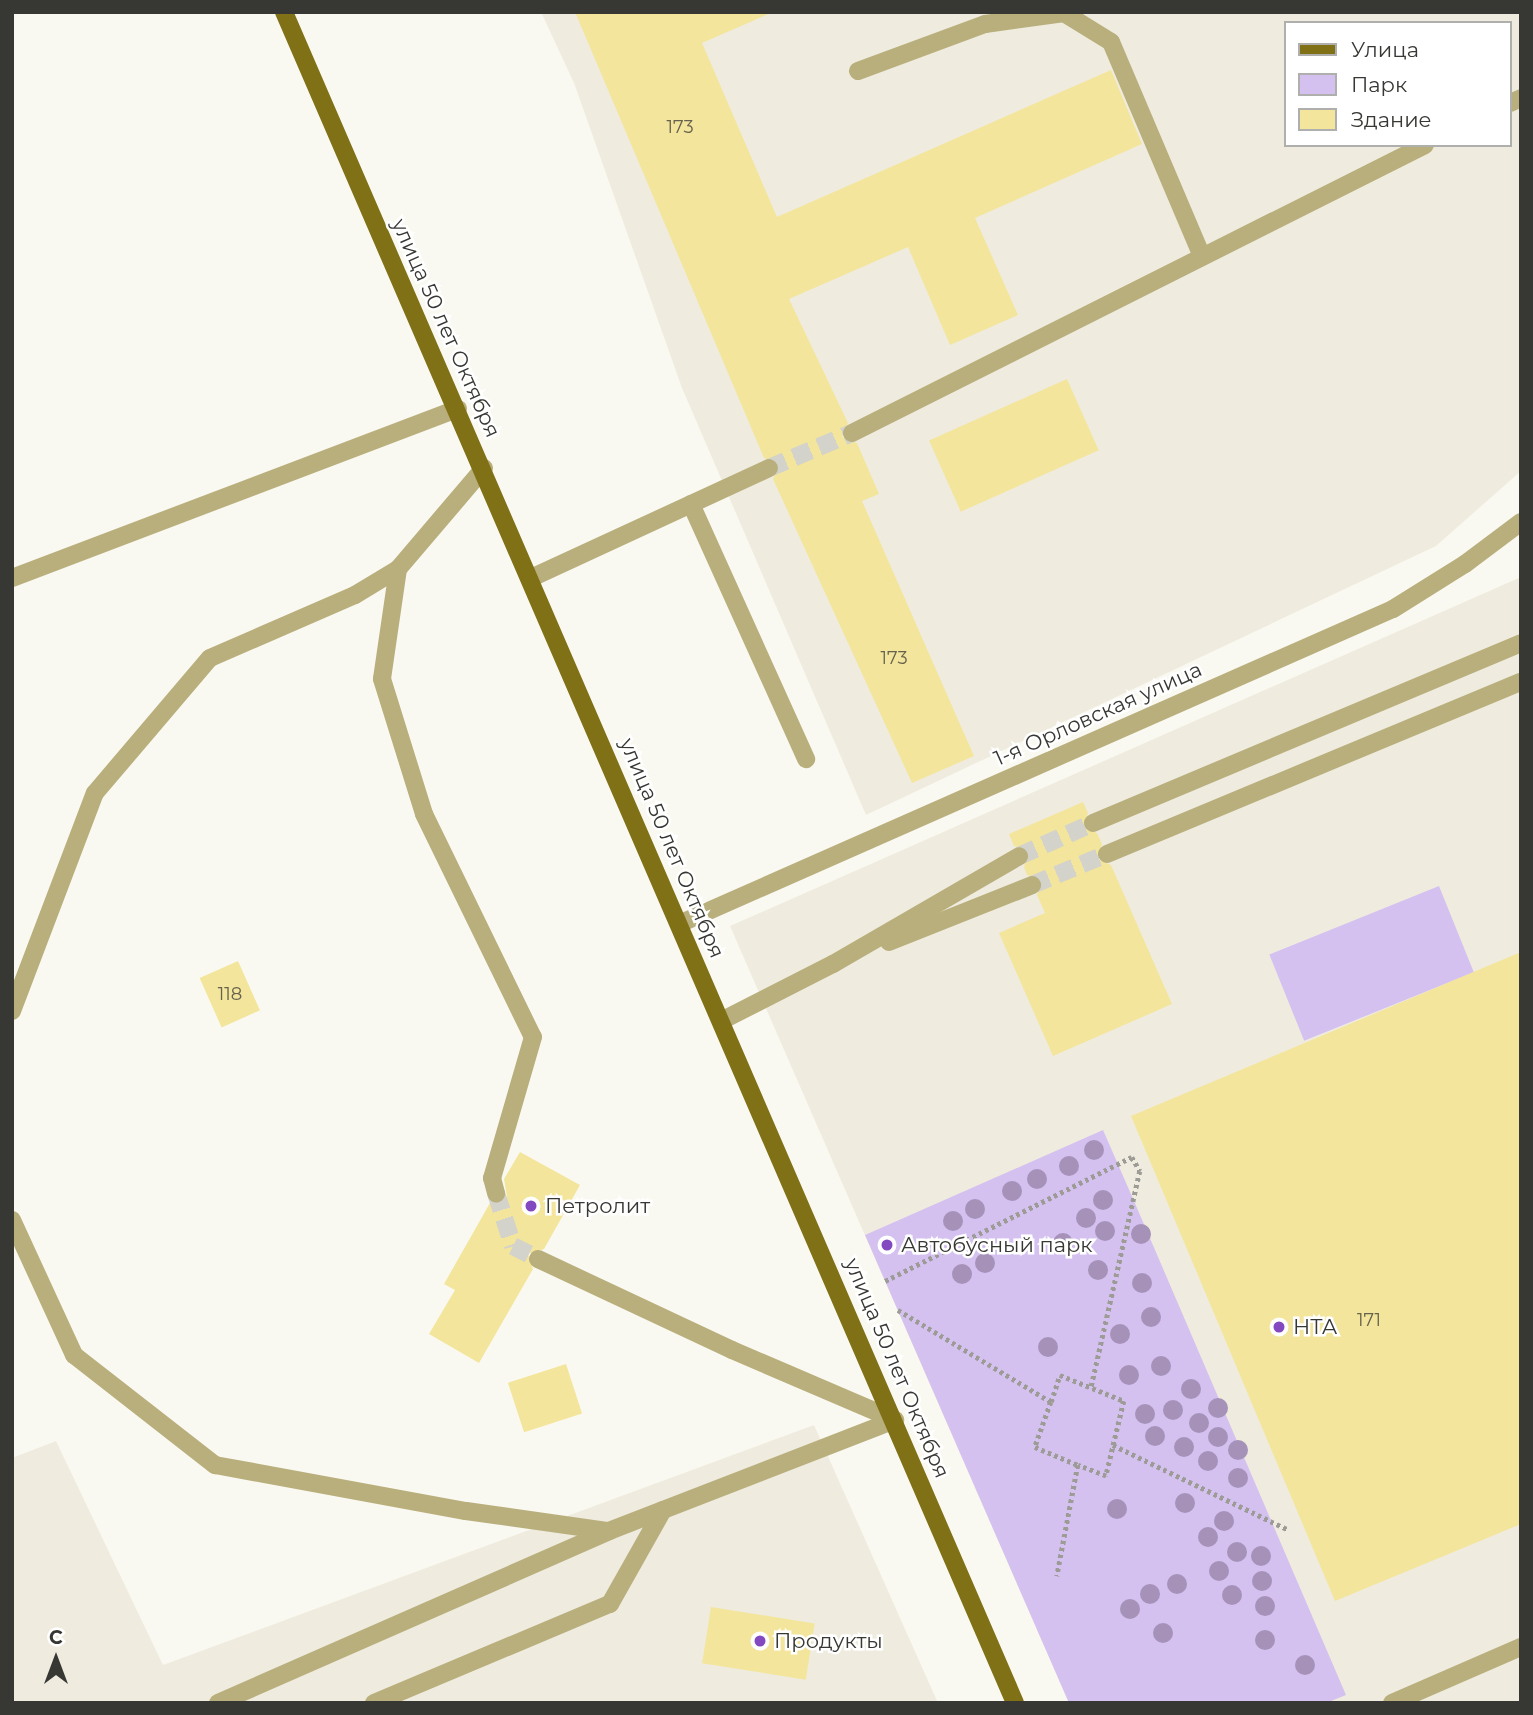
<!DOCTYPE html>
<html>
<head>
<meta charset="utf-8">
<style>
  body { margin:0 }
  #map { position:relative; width:1533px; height:1715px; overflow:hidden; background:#faf9f1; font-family:Montserrat,sans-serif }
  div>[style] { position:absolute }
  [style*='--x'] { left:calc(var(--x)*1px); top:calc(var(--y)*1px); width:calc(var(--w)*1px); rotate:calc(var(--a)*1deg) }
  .built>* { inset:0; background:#efecdf }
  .green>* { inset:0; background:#d4c1f0; transform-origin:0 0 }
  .building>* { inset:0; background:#f3e59b; transform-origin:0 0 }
  .minor-tunnel>* { height:18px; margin-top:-9px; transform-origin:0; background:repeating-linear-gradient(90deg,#d3d2cb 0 18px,transparent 0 27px) }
  .path>* { height:4.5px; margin-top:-2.25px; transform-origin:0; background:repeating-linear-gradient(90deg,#9c9b96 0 3.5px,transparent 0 7px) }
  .minor>* { height:18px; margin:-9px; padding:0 9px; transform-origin:9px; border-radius:9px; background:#b9af7c }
  .major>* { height:18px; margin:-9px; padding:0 9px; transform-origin:9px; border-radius:9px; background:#807016 }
  .trees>* { width:20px; height:20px; margin:-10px; border-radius:50%; background:#a692b9 }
  .dots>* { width:19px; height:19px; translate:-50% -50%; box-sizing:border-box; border:4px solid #fff; border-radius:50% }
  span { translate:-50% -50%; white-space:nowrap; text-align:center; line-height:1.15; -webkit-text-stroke:5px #fff; paint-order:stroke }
  .number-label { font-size:18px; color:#66624e }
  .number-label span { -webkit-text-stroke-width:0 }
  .street-label { font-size:21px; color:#373734 }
  .poi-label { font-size:21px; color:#373734 }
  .left { translate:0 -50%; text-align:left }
  .frame { position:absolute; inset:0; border:14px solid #373734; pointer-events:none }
  .legend { position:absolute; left:1284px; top:21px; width:228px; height:126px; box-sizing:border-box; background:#fff; border:2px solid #afafae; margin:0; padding:9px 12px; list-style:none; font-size:21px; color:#373734 }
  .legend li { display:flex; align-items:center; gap:14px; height:35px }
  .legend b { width:35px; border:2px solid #afafae }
  .north { position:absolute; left:21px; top:1624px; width:70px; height:70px; -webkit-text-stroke:5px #fff; paint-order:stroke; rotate:0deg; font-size:19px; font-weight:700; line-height:28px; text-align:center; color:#373734 }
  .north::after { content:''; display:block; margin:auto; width:24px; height:32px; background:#373734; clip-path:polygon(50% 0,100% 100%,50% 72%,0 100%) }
</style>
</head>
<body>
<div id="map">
  <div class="built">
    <div style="clip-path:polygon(evenodd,541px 12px,1521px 12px,1521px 471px,1436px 546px,866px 815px,682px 388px,574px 83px,541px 12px,1286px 23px,1510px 23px,1510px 145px,1286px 145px,1286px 23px)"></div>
    <div style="clip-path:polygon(1521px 577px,1521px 1703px,1069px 1703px,730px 926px)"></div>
    <div style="clip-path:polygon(814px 1425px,938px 1703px,12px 1703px,12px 1458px,56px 1441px,163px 1665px)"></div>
  </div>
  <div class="green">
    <div style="left:1439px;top:886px;width:93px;height:183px;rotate:68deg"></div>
    <div style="clip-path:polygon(1103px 1130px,1134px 1201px,1346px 1695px,1326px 1703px,1069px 1703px,865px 1235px)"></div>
  </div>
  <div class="building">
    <div style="clip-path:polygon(575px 12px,773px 12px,702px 43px,777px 217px,1111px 70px,1142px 144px,975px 218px,1018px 315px,950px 345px,908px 247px,789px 299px,848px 423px,842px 437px,857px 443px,879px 494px,862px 501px,974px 756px,912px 783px,773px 479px,780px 464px,764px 458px)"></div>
    <div style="left:1067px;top:379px;width:78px;height:151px;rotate:66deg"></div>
    <div style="clip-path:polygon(1083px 802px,1088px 813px,1083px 828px,1097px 833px,1102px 844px,1097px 859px,1111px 865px,1172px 1004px,1053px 1056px,999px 933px,1045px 913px,1037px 895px,1042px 880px,1027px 875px,1024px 867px,1029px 851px,1014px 846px,1009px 834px)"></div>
    <div style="clip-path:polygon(1521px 952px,1521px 1524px,1335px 1601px,1131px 1116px)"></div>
    <div style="left:238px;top:961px;width:54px;height:42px;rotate:66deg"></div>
    <div style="clip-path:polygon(520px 1152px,580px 1185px,544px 1249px,528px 1254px,533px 1269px,479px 1363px,429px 1334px,455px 1290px,444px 1284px,490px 1203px,500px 1204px,507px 1197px,504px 1179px)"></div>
    <div style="left:566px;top:1364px;width:52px;height:61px;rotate:72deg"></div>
    <div style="left:711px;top:1607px;width:105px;height:57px;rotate:9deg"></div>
  </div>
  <div class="minor-tunnel">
    <div style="--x:769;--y:468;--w:90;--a:-22.9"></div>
    <div style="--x:1019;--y:856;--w:81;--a:-24"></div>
    <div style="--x:1032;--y:885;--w:81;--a:-22.5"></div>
    <div style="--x:496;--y:1193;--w:56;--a:72.2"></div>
    <div style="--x:513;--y:1246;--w:28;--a:27"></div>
  </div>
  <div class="path">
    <div style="--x:885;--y:1281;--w:276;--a:-26.7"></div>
    <div style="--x:1132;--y:1157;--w:16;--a:60"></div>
    <div style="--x:1140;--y:1171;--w:222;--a:102.7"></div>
    <div style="--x:898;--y:1310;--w:179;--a:31"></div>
    <div style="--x:1051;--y:1402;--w:48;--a:109.6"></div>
    <div style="--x:1035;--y:1447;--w:47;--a:22.7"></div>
    <div style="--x:1078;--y:1465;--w:113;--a:100.7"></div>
    <div style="--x:1051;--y:1402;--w:28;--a:-72"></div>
    <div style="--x:1060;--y:1375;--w:69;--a:22.1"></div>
    <div style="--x:1124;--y:1401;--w:77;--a:103.5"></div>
    <div style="--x:1106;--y:1476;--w:30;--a:-159"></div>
    <div style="--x:1113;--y:1445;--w:195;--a:25.8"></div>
  </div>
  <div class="minor">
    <div style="--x:858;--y:71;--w:135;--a:-20.3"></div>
    <div style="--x:985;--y:24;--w:80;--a:-7.9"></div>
    <div style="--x:1064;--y:13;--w:55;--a:31.7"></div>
    <div style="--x:1111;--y:42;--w:233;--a:67"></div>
    <div style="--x:1510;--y:103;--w:12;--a:-24"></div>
    <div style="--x:852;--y:433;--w:641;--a:-26.68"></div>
    <div style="--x:484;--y:468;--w:133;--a:130.4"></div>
    <div style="--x:398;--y:569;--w:111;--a:98.3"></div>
    <div style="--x:382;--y:679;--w:141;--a:72.7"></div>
    <div style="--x:424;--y:814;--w:248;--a:64"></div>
    <div style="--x:533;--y:1037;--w:147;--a:106.2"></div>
    <div style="--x:492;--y:1178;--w:16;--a:75"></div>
    <div style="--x:691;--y:504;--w:280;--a:65.7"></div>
    <div style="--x:12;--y:578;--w:477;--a:-20.8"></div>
    <div style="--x:531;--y:578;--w:262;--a:-24.8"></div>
    <div style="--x:1093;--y:823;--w:464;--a:-22.8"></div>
    <div style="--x:1107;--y:854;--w:448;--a:-22.6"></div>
    <div style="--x:679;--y:924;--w:780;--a:-23.81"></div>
    <div style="--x:1393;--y:609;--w:85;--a:-32"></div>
    <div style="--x:1465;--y:564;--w:70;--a:-36.9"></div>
    <div style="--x:889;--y:942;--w:154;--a:-21.7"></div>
    <div style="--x:12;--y:1011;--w:233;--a:-69.2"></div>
    <div style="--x:95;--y:793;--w:177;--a:-49.6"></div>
    <div style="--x:210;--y:658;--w:158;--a:-23.5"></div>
    <div style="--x:355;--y:595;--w:50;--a:-31.2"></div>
    <div style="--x:721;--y:1021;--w:126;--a:-27"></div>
    <div style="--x:833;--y:964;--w:215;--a:-30.1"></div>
    <div style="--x:12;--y:1220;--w:149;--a:65.3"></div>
    <div style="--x:74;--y:1355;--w:179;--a:38"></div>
    <div style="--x:215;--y:1465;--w:255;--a:10.4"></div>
    <div style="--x:466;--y:1511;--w:144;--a:8"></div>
    <div style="--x:609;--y:1531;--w:307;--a:-21.2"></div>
    <div style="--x:538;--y:1259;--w:214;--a:25.1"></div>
    <div style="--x:732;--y:1350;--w:177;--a:23.2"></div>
    <div style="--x:218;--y:1703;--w:427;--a:-23.7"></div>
    <div style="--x:374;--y:1703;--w:256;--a:-22.8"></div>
    <div style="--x:610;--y:1604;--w:108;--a:-60.6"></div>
    <div style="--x:1392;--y:1703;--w:141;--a:-23.5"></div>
  </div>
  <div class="major">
    <div style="--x:284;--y:12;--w:1842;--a:66.62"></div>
  </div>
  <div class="trees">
    <div style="left:1094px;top:1150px"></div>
    <div style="left:1069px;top:1166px"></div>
    <div style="left:1037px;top:1179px"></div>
    <div style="left:1012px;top:1191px"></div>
    <div style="left:1103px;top:1200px"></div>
    <div style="left:975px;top:1209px"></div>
    <div style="left:1086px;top:1218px"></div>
    <div style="left:953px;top:1221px"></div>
    <div style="left:1105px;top:1231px"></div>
    <div style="left:1141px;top:1234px"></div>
    <div style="left:1063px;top:1243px"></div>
    <div style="left:985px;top:1263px"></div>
    <div style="left:1098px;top:1270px"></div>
    <div style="left:962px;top:1274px"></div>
    <div style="left:1142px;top:1283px"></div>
    <div style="left:1151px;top:1317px"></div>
    <div style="left:1120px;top:1334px"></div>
    <div style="left:1048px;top:1347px"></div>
    <div style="left:1161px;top:1366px"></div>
    <div style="left:1129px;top:1375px"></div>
    <div style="left:1191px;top:1389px"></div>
    <div style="left:1218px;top:1408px"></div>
    <div style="left:1173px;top:1410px"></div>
    <div style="left:1145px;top:1414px"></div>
    <div style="left:1199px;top:1423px"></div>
    <div style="left:1155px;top:1436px"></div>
    <div style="left:1218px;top:1437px"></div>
    <div style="left:1184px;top:1447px"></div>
    <div style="left:1238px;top:1450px"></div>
    <div style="left:1208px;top:1461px"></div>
    <div style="left:1238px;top:1478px"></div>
    <div style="left:1185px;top:1503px"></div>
    <div style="left:1117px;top:1509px"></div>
    <div style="left:1224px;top:1521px"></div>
    <div style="left:1208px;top:1537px"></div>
    <div style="left:1237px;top:1552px"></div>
    <div style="left:1261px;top:1556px"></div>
    <div style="left:1219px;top:1571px"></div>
    <div style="left:1262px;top:1581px"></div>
    <div style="left:1177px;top:1584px"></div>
    <div style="left:1150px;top:1594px"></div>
    <div style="left:1232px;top:1595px"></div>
    <div style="left:1265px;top:1606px"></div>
    <div style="left:1130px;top:1609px"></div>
    <div style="left:1163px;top:1633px"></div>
    <div style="left:1265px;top:1640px"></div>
    <div style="left:1305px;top:1665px"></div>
  </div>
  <div class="dots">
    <div style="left:531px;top:1206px;background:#8349c0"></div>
    <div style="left:887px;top:1245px;background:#8349c0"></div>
    <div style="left:1279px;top:1327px;background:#8349c0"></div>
    <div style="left:760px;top:1641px;background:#8349c0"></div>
  </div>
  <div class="number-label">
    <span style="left:680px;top:127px">173</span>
    <span style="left:894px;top:658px">173</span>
    <span style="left:230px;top:994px">118</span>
    <span style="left:1369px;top:1320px">171</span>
  </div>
  <div class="street-label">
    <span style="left:446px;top:328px;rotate:66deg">улица 50 лет Октября</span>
    <span style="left:1098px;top:714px;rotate:-24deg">1-я Орловская улица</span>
    <span style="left:672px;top:848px;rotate:67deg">улица 50 лет Октября</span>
    <span style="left:897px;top:1368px;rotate:67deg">улица 50 лет Октября</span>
  </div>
  <div class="poi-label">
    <span class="left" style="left:545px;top:1206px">Петролит</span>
    <span class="left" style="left:901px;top:1245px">Автобусный парк</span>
    <span class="left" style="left:1293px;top:1327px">НТА</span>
    <span class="left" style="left:774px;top:1641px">Продукты</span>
  </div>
  <div class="frame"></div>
  <ul class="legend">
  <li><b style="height:9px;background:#807016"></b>Улица</li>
  <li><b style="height:19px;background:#d4c1f0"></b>Парк</li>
  <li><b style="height:19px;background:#f3e59b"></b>Здание</li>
  </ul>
  <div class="north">С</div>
</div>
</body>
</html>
